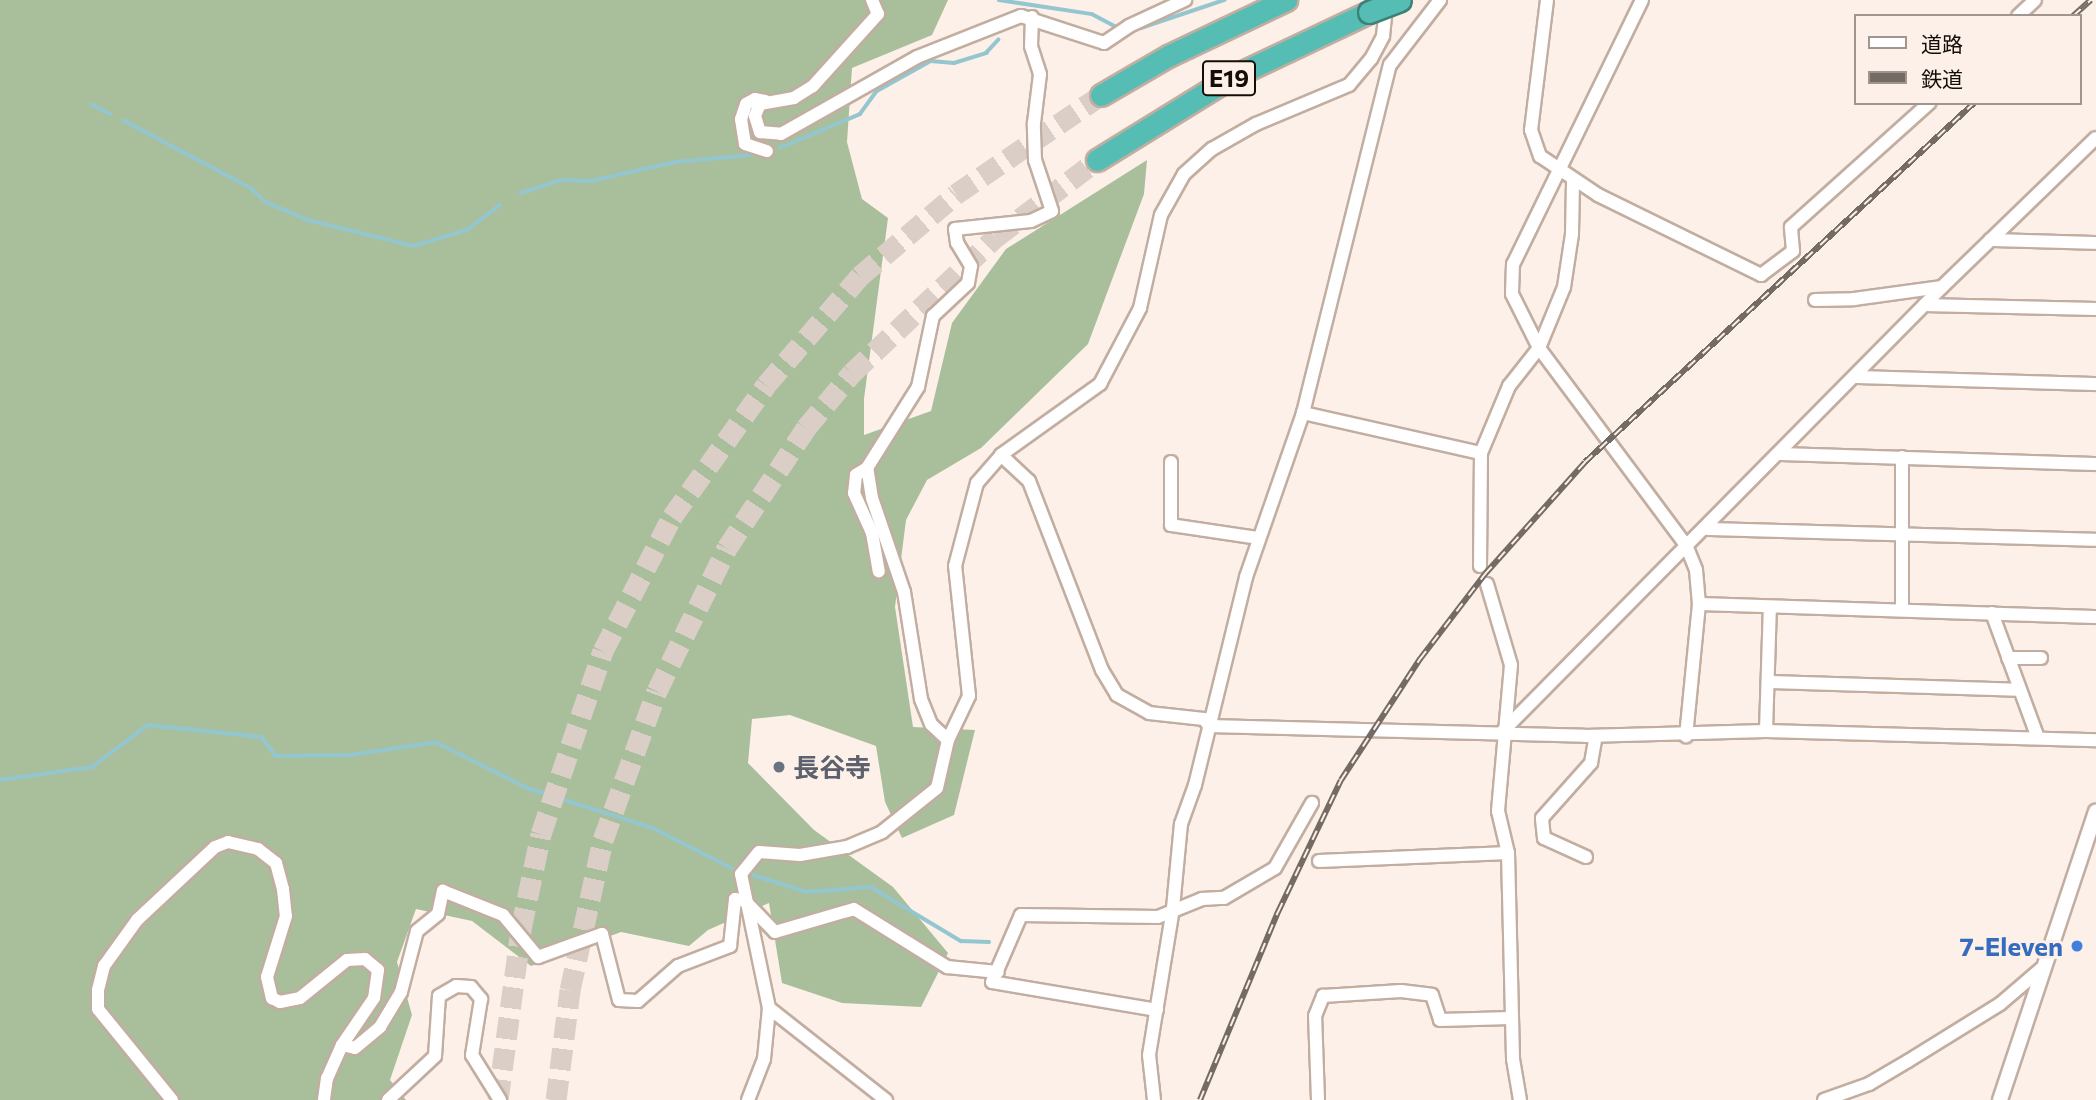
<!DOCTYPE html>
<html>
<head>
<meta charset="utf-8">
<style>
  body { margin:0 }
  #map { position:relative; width:2096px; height:1100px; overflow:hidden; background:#fdf0e8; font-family:Commissioner,"Noto Sans JP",sans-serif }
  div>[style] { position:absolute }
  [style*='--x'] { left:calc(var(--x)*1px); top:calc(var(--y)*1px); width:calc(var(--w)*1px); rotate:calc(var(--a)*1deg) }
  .forest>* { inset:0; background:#a9bf9b }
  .stream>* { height:3.5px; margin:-1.75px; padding:0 1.75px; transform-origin:1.75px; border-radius:1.75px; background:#93c6cf }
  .motorway-tunnel>* { height:21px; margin-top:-10.5px; transform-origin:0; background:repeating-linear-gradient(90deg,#dacec7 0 21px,transparent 0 31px) }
  .roads { filter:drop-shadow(2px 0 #c2aea1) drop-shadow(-2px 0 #c2aea1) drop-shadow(0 2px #c2aea1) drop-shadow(0 -2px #c2aea1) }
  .minor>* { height:12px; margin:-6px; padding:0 6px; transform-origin:6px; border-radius:6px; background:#fff }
  .tertiary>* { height:14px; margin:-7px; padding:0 7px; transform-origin:7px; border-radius:7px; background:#fff }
  .motorway>* { height:21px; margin:-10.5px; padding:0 10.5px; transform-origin:10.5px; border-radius:10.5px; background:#55bdb4 }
  .rail>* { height:6px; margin-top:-3px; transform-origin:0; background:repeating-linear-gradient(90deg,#fdf0e8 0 10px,#746b65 0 20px); box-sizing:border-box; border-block:2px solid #746b65 }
  .bridges { filter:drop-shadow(2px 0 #3e8078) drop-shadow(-2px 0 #3e8078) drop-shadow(0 2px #3e8078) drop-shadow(0 -2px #3e8078) }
  .motorway-bridge>* { height:21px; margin:-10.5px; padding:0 10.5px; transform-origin:10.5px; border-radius:10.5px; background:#55bdb4 }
  .dots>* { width:19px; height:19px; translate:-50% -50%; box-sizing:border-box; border:4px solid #fdf0e8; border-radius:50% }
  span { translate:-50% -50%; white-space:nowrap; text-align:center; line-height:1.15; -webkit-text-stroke:6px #fdf0e8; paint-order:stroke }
  .shield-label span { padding:2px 5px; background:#fdf0e8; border:2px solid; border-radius:5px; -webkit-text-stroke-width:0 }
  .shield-label { font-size:24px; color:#140e09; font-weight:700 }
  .worship-label { font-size:26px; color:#5b616d; font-weight:700 }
  .left { translate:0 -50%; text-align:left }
  .shop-label { font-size:26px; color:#366cbe; font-weight:700 }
  .right { translate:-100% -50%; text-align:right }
  .legend { position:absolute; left:1854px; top:14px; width:228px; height:91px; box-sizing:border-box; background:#fdf0e8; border:2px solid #a0968f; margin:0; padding:9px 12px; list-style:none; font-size:21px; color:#140e09 }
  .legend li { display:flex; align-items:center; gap:14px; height:35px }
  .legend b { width:35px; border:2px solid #a0968f }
</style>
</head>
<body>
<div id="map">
  <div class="forest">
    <div style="clip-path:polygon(0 0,948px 0,932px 35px,852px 68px,847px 142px,862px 199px,888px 218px,864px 399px,864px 435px,931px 411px,952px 323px,1006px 249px,1147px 160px,1144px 194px,1088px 344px,981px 448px,927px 480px,906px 520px,895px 607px,913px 727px,975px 730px,954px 815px,902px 838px,885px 802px,876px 746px,790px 715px,752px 719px,748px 763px,814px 830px,893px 887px,948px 953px,921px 1007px,842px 1003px,782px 983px,769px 903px,708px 930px,689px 946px,621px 932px,531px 966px,472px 921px,416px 909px,397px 962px,412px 1015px,390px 1080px,406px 1100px,0 1100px)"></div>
  </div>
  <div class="stream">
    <div style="--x:999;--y:0;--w:94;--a:8.6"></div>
    <div style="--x:1092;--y:14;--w:30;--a:28"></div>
    <div style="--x:1141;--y:28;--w:88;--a:-18.6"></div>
    <div style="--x:91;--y:104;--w:22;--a:27"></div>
    <div style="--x:123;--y:120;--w:145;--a:28"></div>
    <div style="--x:251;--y:188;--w:21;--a:43"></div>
    <div style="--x:266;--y:202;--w:46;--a:23.2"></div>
    <div style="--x:308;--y:220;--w:109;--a:13.8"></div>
    <div style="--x:414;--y:246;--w:55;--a:-16.8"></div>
    <div style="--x:467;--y:230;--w:41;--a:-37.1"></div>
    <div style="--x:780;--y:148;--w:87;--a:-23"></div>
    <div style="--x:860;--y:114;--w:29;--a:-54"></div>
    <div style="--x:877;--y:91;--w:62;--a:-29.1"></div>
    <div style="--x:931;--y:61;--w:23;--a:5"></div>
    <div style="--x:954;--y:63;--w:34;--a:-17"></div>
    <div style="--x:986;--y:53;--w:18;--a:-47"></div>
    <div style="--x:521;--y:193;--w:42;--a:-18"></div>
    <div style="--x:561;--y:180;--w:30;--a:2"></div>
    <div style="--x:591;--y:181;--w:87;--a:-12.6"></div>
    <div style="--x:676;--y:162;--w:75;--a:-5.3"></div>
    <div style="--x:0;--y:780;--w:93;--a:-8"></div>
    <div style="--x:92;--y:767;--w:70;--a:-36.9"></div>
    <div style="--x:148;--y:725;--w:115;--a:6"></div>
    <div style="--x:262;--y:737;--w:24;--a:54"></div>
    <div style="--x:276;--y:756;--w:75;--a:-0.8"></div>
    <div style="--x:351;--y:755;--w:86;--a:-8.7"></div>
    <div style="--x:436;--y:742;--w:105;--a:26.6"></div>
    <div style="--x:530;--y:789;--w:129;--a:17.6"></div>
    <div style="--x:653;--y:828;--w:89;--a:26.9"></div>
    <div style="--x:753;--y:875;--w:57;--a:17.5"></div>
    <div style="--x:807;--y:892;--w:64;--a:-4.5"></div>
    <div style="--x:871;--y:887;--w:105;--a:31"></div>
    <div style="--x:961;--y:941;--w:28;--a:2"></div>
  </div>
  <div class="motorway-tunnel">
    <div style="--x:498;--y:1100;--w:173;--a:-82.3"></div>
    <div style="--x:521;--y:929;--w:97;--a:-78.1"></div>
    <div style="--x:541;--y:834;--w:193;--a:-71.3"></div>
    <div style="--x:603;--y:651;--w:151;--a:-62.8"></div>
    <div style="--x:672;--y:517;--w:162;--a:-54.5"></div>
    <div style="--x:766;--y:385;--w:144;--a:-49.2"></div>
    <div style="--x:860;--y:276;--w:126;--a:-40.5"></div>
    <div style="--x:956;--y:194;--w:176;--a:-34.3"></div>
    <div style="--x:556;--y:1100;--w:111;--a:-82.7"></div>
    <div style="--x:570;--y:990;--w:154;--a:-77.6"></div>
    <div style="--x:603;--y:840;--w:158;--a:-70.1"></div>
    <div style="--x:657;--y:691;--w:159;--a:-63.9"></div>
    <div style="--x:727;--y:548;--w:144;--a:-56.6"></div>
    <div style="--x:806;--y:428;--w:72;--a:-50.1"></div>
    <div style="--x:852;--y:373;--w:198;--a:-43.4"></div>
    <div style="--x:996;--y:237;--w:127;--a:-37.3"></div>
  </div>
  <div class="roads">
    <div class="minor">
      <div style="--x:872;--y:0;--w:15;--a:67"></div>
      <div style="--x:878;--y:14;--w:97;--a:132.1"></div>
      <div style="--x:813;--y:86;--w:22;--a:148"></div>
      <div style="--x:794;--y:98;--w:35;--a:170"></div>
      <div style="--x:760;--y:104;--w:13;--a:113"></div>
      <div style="--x:755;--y:116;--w:17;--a:73"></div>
      <div style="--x:760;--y:132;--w:21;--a:5"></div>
      <div style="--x:781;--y:134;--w:156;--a:-29.5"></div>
      <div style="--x:917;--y:57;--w:112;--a:-21.5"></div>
      <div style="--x:1021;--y:16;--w:87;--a:18"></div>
      <div style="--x:1104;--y:43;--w:30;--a:-34"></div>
      <div style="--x:1129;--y:26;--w:62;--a:-24.9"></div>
      <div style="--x:1547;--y:0;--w:131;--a:97"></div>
      <div style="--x:1531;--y:130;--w:28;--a:71"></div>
      <div style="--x:1540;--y:156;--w:70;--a:33.9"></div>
      <div style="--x:1598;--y:195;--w:182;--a:26.1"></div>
      <div style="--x:1761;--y:275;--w:40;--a:-37"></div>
      <div style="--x:1793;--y:251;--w:24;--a:-95"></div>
      <div style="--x:1791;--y:227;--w:186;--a:-41.9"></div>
      <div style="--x:1642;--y:0;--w:294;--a:116"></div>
      <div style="--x:1513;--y:264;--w:30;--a:92"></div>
      <div style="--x:1512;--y:294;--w:60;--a:63.4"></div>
      <div style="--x:1539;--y:348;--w:246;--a:53.3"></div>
      <div style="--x:1686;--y:545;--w:27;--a:68"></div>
      <div style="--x:1696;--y:570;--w:34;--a:85"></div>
      <div style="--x:1699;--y:604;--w:133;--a:95.6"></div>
      <div style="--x:2018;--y:16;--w:23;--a:-43"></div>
      <div style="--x:765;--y:101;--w:10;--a:-169"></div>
      <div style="--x:755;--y:99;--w:10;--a:151"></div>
      <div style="--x:746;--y:104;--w:16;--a:108"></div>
      <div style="--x:741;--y:119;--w:25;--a:81"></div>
      <div style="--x:745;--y:144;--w:23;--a:18"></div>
      <div style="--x:1990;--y:240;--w:106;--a:1.6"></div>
      <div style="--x:1815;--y:300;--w:39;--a:-1"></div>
      <div style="--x:1854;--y:299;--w:89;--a:-7.8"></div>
      <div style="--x:1924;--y:305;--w:172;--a:1.3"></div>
      <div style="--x:1855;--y:377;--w:241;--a:1.7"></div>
      <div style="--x:1303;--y:413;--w:182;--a:12.7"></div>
      <div style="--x:1779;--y:454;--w:317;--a:1.8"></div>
      <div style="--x:1001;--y:455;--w:38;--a:43"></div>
      <div style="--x:1029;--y:481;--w:203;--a:68.9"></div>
      <div style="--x:1102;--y:670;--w:29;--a:59"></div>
      <div style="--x:1117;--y:695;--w:37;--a:29"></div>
      <div style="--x:1149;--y:713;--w:55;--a:6.2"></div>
      <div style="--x:1204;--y:719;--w:9;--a:54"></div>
      <div style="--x:1902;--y:457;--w:153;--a:90"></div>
      <div style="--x:1171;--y:462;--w:63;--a:90"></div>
      <div style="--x:1171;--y:525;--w:88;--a:8.5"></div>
      <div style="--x:867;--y:468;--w:13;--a:148"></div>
      <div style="--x:856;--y:475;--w:18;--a:96"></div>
      <div style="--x:854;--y:493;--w:44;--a:65.8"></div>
      <div style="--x:872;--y:533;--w:39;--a:80"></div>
      <div style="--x:1707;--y:529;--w:389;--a:1.6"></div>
      <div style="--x:1480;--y:566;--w:113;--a:-89.5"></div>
      <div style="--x:1481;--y:453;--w:73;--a:-67.3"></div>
      <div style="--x:1509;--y:386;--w:48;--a:-51.7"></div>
      <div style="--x:1539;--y:348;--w:66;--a:-67.7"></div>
      <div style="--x:1564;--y:287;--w:54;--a:-81.4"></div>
      <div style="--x:1572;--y:234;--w:54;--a:-88.9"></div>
      <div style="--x:1487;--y:584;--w:84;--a:73.5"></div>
      <div style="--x:1511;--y:665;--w:147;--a:95.1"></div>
      <div style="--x:1498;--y:811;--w:43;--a:76.6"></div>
      <div style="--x:1508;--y:853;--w:206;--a:88.6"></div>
      <div style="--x:1513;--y:1059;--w:42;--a:80.3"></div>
      <div style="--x:1699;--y:604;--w:397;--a:1.9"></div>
      <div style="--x:1992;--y:613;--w:133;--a:69.8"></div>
      <div style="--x:2008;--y:658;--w:33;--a:0"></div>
      <div style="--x:1769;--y:682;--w:250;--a:1.8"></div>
      <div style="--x:1209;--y:726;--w:376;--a:1.5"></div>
      <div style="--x:1585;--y:736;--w:181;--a:-1.6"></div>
      <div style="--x:1766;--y:731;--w:330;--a:1.6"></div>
      <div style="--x:1766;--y:731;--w:124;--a:-88.2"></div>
      <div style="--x:1502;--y:732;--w:626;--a:-45.32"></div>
      <div style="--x:1942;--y:287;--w:214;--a:-44.1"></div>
      <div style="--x:948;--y:740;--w:23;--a:-137"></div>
      <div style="--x:931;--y:724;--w:27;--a:-112"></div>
      <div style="--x:921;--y:699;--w:108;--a:-99"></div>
      <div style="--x:904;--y:592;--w:99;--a:-108.8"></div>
      <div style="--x:872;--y:498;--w:30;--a:-99"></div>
      <div style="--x:867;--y:468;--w:96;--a:-57.8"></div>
      <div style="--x:918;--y:387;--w:73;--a:-78.1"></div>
      <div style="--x:933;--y:316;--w:48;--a:-43.3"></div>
      <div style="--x:968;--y:283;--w:17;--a:-80"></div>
      <div style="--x:971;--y:266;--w:27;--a:-121"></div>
      <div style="--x:957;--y:243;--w:14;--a:-98"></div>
      <div style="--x:955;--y:229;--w:76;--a:-6"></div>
      <div style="--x:1031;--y:221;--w:23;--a:-25"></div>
      <div style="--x:1052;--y:211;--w:54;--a:-108.4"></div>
      <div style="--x:1035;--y:160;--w:37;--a:-92"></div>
      <div style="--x:1034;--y:123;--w:49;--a:-83"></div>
      <div style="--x:1040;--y:74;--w:29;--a:-108"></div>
      <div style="--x:1031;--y:46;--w:29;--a:-88"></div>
      <div style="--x:1586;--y:857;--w:46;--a:-155.7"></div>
      <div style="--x:1544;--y:838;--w:20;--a:-96"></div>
      <div style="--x:1542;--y:818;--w:74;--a:-48.3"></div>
      <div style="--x:1591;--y:763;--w:27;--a:-80"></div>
      <div style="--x:1319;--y:861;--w:189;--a:-2.4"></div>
      <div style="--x:769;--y:1008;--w:149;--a:38.2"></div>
      <div style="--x:1157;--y:1010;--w:167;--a:-170.4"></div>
      <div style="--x:992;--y:982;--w:73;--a:-66.6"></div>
      <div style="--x:1021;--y:915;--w:137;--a:0.8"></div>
      <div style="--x:1158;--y:917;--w:48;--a:-22.2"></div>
      <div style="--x:1202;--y:899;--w:22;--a:-3"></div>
      <div style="--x:1224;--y:898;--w:59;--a:-30.5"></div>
      <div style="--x:1275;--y:868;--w:75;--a:-60.4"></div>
      <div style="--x:342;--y:1045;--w:13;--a:13"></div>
      <div style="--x:355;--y:1048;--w:33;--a:-40"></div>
      <div style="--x:380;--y:1027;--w:41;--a:-59"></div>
      <div style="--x:401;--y:992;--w:63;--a:-75.3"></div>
      <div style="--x:417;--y:931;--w:27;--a:-39"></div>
      <div style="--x:438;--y:914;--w:24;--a:-78"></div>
      <div style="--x:443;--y:891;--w:65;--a:21.8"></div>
      <div style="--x:503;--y:915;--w:55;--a:50.2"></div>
      <div style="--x:538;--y:957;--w:68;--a:-19.8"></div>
      <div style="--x:602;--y:934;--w:68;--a:75.6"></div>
      <div style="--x:619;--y:1000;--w:19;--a:3"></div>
      <div style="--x:638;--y:1001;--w:53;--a:-41.2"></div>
      <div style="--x:678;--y:966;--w:56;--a:-21"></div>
      <div style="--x:730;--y:946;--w:47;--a:-83.9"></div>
      <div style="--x:735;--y:899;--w:10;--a:11"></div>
      <div style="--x:745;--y:901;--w:43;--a:45.9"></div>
      <div style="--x:775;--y:932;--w:82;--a:-16.2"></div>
      <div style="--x:854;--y:909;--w:110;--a:31.9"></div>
      <div style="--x:947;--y:967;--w:51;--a:5.6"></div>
      <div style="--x:172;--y:1100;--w:117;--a:-129.1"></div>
      <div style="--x:98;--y:1009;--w:19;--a:-90"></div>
      <div style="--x:98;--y:990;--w:25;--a:-76"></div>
      <div style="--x:104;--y:966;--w:57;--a:-54.3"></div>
      <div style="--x:137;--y:920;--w:107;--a:-43.1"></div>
      <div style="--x:215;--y:847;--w:14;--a:-21"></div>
      <div style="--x:228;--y:842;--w:31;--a:13"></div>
      <div style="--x:258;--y:849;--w:23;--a:38"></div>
      <div style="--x:276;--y:863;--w:27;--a:75"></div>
      <div style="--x:283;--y:889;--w:27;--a:84"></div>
      <div style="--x:286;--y:916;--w:64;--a:107.3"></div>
      <div style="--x:267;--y:977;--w:22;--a:77"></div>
      <div style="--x:272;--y:998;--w:9;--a:27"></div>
      <div style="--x:280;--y:1002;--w:20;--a:-11"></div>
      <div style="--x:300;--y:998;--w:60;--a:-39"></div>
      <div style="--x:347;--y:960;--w:18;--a:-3"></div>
      <div style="--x:365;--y:959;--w:17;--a:40"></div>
      <div style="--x:378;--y:970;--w:28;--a:98"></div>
      <div style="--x:374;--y:998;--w:57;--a:124.2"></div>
      <div style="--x:342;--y:1045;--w:36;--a:114"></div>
      <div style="--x:327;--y:1078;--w:22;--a:98"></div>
      <div style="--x:388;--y:1100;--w:64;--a:-43.1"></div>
      <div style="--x:435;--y:1056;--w:60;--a:-86.2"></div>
      <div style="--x:439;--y:996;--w:20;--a:-30"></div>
      <div style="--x:456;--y:986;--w:15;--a:4"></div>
      <div style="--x:471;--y:987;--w:16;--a:50"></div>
      <div style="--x:481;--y:999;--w:57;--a:99.1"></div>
      <div style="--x:472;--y:1055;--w:53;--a:58.1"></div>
      <div style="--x:748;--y:1100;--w:44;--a:-68.7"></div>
      <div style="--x:764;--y:1059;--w:51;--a:-84.4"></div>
      <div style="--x:769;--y:1008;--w:137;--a:-101.8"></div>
      <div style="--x:741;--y:874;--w:28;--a:-51"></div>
      <div style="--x:759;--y:852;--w:41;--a:4.2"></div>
      <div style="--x:800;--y:855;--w:48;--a:-9.7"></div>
      <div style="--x:847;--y:847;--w:38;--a:-23"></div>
      <div style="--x:882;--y:832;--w:70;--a:-38.7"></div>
      <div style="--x:937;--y:788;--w:49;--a:-77.1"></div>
      <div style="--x:948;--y:740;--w:49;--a:-64.5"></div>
      <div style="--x:969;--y:696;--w:131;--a:-96.1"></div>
      <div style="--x:955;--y:566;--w:86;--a:-75.2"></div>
      <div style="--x:977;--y:483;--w:37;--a:-49"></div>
      <div style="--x:1001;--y:455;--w:122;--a:-35.6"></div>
      <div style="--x:1100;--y:384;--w:86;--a:-62.2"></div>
      <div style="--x:1140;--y:308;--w:95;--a:-77.3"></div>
      <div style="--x:1161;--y:215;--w:47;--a:-60.7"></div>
      <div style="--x:1184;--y:174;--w:38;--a:-42"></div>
      <div style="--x:1212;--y:149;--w:51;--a:-29.6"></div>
      <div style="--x:1256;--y:124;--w:101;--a:-22.8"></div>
      <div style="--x:1349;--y:85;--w:34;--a:-50"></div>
      <div style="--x:1371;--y:59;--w:26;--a:-62"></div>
      <div style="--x:1383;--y:36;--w:36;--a:-84"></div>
      <div style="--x:1154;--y:1100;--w:45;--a:-96.3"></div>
      <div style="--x:1149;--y:1055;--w:149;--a:-80.7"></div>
      <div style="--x:1173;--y:908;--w:84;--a:-84.6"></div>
      <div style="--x:1181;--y:824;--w:41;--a:-70.3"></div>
      <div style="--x:1195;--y:785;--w:214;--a:-76.2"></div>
      <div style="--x:1246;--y:577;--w:174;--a:-70.8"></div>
      <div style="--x:1303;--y:413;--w:359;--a:-76"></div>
      <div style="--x:1390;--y:65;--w:82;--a:-52.4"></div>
      <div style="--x:1318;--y:1100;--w:84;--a:-92"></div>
      <div style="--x:1315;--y:1016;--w:22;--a:-68"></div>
      <div style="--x:1323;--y:996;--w:78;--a:-3.7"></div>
      <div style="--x:1401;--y:991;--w:31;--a:7"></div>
      <div style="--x:1432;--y:995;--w:26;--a:72"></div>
      <div style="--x:1440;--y:1020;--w:71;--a:-1.6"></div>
      <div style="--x:1824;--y:1100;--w:48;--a:-19.6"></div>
      <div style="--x:1869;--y:1084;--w:45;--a:-30.5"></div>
      <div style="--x:1908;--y:1061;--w:108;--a:-31.8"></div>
      <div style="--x:2000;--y:1004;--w:54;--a:-40.5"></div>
    </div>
    <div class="tertiary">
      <div style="--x:2000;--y:1100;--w:304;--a:-71.6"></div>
    </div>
    <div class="motorway">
      <div style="--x:1101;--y:95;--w:78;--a:-30.2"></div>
      <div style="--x:1168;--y:56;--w:131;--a:-25.4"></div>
      <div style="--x:1097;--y:160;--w:156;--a:-31.7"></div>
      <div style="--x:1230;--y:78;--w:154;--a:-25.4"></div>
    </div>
  </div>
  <div class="rail">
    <div style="--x:2073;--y:16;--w:24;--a:-42"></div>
    <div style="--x:1200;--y:1100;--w:204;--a:-67.5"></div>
    <div style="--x:1278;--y:912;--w:146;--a:-64.5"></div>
    <div style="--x:1341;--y:780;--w:145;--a:-56.9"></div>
    <div style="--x:1420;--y:659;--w:107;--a:-52.6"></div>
    <div style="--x:1485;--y:574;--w:150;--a:-48.2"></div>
    <div style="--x:1585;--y:462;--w:529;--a:-42.7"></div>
  </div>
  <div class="bridges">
    <div class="motorway-bridge">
      <div style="--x:1369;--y:12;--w:33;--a:-21"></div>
    </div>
  </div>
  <div class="dots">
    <div style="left:779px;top:767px;background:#6b7280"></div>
    <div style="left:2077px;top:946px;background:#3f7fe0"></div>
  </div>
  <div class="shield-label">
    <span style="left:1229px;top:78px">E19</span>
  </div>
  <div class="worship-label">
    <span class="left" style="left:793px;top:767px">長谷寺</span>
  </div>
  <div class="shop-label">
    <span class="right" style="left:2063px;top:946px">7-Eleven</span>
  </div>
  <ul class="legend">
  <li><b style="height:9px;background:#fff"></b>道路</li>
  <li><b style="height:9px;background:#746b65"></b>鉄道</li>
  </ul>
</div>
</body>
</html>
